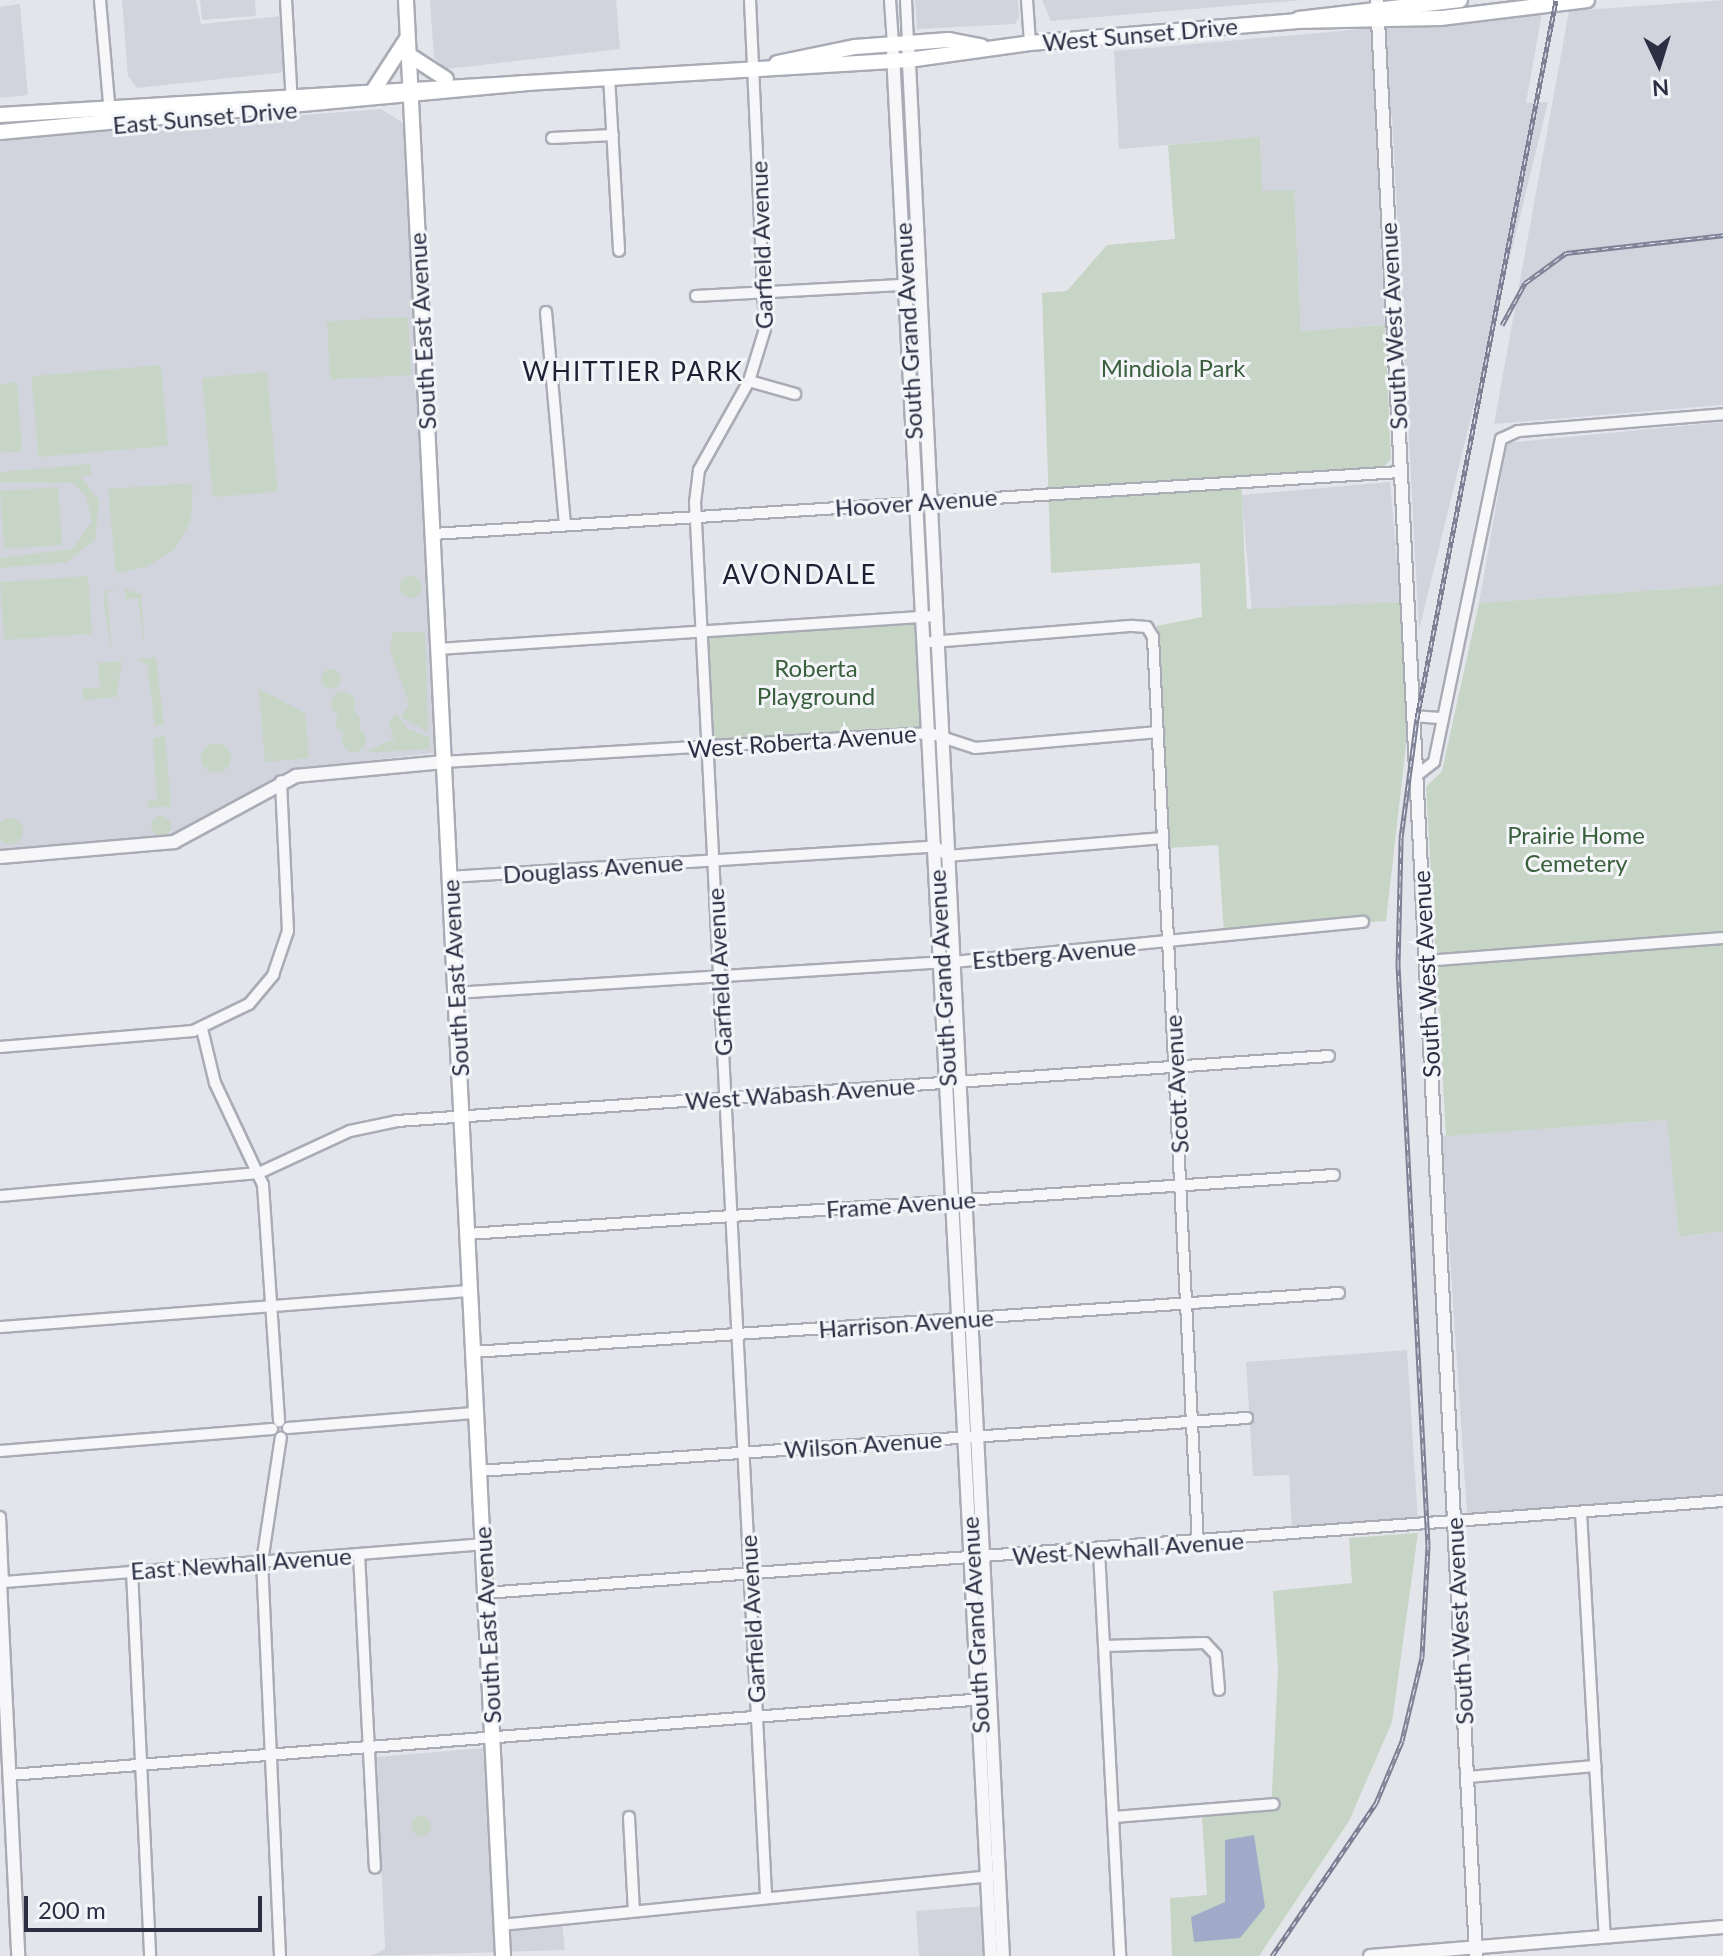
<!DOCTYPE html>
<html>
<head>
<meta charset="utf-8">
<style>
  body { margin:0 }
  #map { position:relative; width:1723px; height:1956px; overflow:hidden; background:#e4e5eb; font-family:Lato,sans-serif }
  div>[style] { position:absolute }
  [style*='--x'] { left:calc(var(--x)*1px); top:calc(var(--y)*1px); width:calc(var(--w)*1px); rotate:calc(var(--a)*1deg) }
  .built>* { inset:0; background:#d2d4dd; transform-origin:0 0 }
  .green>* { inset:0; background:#c6d5c6; transform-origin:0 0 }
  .round { border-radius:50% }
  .water>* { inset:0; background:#a1abc9 }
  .roads { filter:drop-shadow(2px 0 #a9abb5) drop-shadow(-2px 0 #a9abb5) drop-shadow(0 2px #a9abb5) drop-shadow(0 -2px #a9abb5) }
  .minor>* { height:10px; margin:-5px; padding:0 5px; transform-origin:5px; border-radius:5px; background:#f7f7fa }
  .tertiary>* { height:12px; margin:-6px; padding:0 6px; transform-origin:6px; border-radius:6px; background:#f7f7fa }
  .secondary>* { height:14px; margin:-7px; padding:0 7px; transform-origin:7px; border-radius:7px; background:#fff }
  .rail>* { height:5px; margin-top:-2.5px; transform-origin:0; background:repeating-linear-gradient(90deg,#f4f5f9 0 6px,#7e8195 0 12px); box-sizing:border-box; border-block:2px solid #7e8195 }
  span { translate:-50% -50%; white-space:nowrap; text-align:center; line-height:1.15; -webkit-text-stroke:6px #f4f5f9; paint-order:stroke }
  .street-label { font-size:24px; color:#2c2f43 }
  .park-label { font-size:24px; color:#3a5f3d }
  .neighbourhood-label { font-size:26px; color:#1e2034; letter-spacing:2px }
  .north { position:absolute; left:1619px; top:24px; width:80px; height:80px; -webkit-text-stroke:6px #f4f5f9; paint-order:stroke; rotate:176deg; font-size:22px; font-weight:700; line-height:32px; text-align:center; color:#2c2f43 }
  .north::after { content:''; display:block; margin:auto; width:28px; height:36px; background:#2c2f43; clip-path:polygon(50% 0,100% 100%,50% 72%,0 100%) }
  .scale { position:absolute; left:24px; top:1896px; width:238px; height:36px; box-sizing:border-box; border:4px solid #2c2f43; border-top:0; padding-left:10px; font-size:24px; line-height:28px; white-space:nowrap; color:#2c2f43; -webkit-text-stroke:6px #f4f5f9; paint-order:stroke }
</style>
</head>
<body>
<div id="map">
  <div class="built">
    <div style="clip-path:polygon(122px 0,196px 0,201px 24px,283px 16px,287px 72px,137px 88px,128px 76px)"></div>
    <div style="clip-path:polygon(200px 0,255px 0,256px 16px,202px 20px)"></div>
    <div style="clip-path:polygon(430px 0,616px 0,620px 49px,447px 69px,434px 58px)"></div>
    <div style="clip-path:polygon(915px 0,1018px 0,1019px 17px,1015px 24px,917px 29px)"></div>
    <div style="clip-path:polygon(1042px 0,1303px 0,1051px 21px)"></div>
    <div style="clip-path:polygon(1723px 0,1723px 405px,1494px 424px,1569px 11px)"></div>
    <div style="clip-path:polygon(20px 4px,28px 95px,0 98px,0 7px)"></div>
    <div style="clip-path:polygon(1542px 13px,1526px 103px,1548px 102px,1419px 630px,1392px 116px,1375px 118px,1385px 325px,1301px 331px,1294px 190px,1262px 192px,1260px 137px,1119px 149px,1114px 51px)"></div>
    <div style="clip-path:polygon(381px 109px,405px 124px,435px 753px,288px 770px,174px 835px,0 850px,0 138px)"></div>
    <div style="clip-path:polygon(1723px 422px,1723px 585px,1479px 603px,1507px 443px)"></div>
    <div style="left:1390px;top:482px;width:120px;height:149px;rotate:85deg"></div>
    <div style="clip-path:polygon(1668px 1120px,1679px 1237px,1723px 1231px,1723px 1496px,1467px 1514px,1442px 1136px)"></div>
    <div style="clip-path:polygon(1407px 1350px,1418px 1521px,1292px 1531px,1289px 1475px,1253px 1476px,1246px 1362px)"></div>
    <div style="clip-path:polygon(484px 1748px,495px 1927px,562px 1923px,565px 1950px,371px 1956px,385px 1949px,377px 1757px)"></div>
    <div style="clip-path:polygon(985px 1906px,984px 1956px,919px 1956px,916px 1911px)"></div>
  </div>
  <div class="green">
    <div style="clip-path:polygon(1260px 137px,1262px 191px,1294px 190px,1301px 331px,1385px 325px,1391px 459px,1383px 468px,1241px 477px,1247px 609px,1400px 602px,1407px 736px,1386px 921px,1224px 933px,1218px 845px,1169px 848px,1157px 626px,1202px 617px,1200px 563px,1051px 573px,1042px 293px,1067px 291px,1107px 245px,1175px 239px,1168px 145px)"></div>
    <div style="left:408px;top:317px;width:58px;height:81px;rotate:87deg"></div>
    <div style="left:161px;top:365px;width:81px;height:130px;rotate:85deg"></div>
    <div style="left:267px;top:372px;width:120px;height:65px;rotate:85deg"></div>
    <div style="clip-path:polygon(17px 382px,22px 451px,0 453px,0 384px)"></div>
    <div style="clip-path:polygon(90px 464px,91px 475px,80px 476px,99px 500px,95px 540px,67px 562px,0 568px,0 558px,72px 549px,92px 522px,86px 496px,73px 483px,0 482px,0 472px)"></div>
    <div style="clip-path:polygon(193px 483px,191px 520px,175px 549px,146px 567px,116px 573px,108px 489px)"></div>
    <div style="left:58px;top:487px;width:58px;height:58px;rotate:86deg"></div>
    <div style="left:88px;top:576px;width:58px;height:88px;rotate:86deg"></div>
    <div class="round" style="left:400px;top:576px;width:22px;height:22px"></div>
    <div style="clip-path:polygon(1723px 585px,1723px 1231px,1679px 1237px,1667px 1120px,1446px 1136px,1426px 787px,1442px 771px,1479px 603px)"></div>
    <div style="clip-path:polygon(119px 589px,107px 593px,112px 656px,103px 599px,106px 591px)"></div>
    <div style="clip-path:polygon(125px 589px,141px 594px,145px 653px,138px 598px,126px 599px)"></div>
    <div style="left:923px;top:617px;width:115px;height:222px;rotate:87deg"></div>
    <div style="clip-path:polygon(393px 632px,425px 632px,428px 732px,401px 717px,409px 704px,390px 649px)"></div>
    <div style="clip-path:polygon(156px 657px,164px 725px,155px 726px,147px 664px,135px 660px)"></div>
    <div style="clip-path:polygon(122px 661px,116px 697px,84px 700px,82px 689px,100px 687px,98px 663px)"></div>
    <div class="round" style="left:321px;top:669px;width:20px;height:20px"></div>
    <div style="clip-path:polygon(259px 689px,305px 713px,309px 758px,265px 762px)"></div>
    <div class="round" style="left:331px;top:692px;width:24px;height:24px"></div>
    <div class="round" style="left:336px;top:710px;width:24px;height:24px"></div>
    <div style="clip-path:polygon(396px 714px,407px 729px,430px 737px,429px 749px,363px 753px,394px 739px,388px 721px)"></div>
    <div class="round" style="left:342px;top:728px;width:24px;height:24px"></div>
    <div style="clip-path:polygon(165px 736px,171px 806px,148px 808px,147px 801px,157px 800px,153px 738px)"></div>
    <div class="round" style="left:201px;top:743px;width:30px;height:30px"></div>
    <div class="round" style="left:151px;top:816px;width:20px;height:20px"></div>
    <div class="round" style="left:-3px;top:818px;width:26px;height:26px"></div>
    <div style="clip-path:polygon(1418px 1533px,1392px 1722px,1349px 1821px,1259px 1956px,1172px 1956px,1170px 1898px,1207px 1895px,1202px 1817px,1271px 1811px,1278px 1670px,1273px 1591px,1352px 1583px,1349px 1538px)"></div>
    <div class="round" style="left:411px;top:1816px;width:20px;height:20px"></div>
  </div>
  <div class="water">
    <div style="clip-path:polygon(1254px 1835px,1265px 1907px,1240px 1938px,1194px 1942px,1191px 1917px,1225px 1902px,1225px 1840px)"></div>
  </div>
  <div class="roads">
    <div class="minor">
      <div style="--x:100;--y:0;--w:115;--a:85"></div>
      <div style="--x:286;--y:0;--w:104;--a:86.7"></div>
      <div style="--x:750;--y:0;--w:329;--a:87.4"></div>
      <div style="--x:765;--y:329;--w:54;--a:107.1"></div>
      <div style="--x:749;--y:381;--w:102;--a:119.3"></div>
      <div style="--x:699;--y:470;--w:32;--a:97"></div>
      <div style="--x:695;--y:502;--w:1395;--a:87.08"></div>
      <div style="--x:890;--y:0;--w:44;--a:86.1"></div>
      <div style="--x:906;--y:0;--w:43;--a:87.3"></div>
      <div style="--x:1027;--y:0;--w:43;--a:86"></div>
      <div style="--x:609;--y:76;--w:175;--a:86.7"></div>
      <div style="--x:552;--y:138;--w:61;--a:-2.8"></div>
      <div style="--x:696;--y:296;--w:223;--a:-3.1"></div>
      <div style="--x:546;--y:312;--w:214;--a:84.9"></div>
      <div style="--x:749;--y:381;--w:48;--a:15.8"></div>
      <div style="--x:433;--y:534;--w:969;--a:-3.67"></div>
      <div style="--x:931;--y:642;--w:202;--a:-4.6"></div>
      <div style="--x:1132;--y:626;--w:15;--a:4"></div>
      <div style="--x:1147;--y:627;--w:12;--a:59"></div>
      <div style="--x:1153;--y:637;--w:907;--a:87.16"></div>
      <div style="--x:438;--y:649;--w:498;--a:-3.8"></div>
      <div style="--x:1412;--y:716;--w:31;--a:4"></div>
      <div style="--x:443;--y:762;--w:488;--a:-3.4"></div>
      <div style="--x:930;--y:733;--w:47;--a:18.4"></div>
      <div style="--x:975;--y:748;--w:184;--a:-5"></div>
      <div style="--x:1416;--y:776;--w:23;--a:-38"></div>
      <div style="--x:1434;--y:762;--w:330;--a:-78.3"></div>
      <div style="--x:1501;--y:439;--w:19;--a:-25"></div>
      <div style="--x:1518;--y:431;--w:206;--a:-4.7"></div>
      <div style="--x:449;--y:877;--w:487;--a:-3.6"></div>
      <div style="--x:935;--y:846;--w:16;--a:38"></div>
      <div style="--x:948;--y:856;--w:216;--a:-4.8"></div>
      <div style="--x:1425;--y:961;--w:299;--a:-4.4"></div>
      <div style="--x:455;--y:993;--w:499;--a:-3.6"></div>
      <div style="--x:953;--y:962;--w:412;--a:-5.6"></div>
      <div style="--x:202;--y:1029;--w:56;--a:76.5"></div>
      <div style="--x:215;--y:1083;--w:113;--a:64.8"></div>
      <div style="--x:263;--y:1185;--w:237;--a:86.1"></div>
      <div style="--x:0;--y:1047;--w:194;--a:-4.7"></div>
      <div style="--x:193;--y:1031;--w:62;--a:-25.7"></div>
      <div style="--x:249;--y:1004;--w:38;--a:-50"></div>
      <div style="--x:273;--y:975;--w:46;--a:-71.2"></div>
      <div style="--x:288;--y:931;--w:150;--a:-92.7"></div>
      <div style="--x:0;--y:1196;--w:260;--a:-5.1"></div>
      <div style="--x:259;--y:1173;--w:100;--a:-24.8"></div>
      <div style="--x:350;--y:1131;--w:48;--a:-12"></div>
      <div style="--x:397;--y:1121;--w:934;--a:-3.99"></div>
      <div style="--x:468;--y:1234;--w:868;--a:-3.9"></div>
      <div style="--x:0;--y:1327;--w:471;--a:-4.4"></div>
      <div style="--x:473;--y:1352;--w:868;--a:-3.9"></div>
      <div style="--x:288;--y:1428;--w:189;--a:-4.6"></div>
      <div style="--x:0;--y:1451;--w:273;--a:-4.6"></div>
      <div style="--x:479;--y:1471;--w:770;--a:-3.95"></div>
      <div style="--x:1581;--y:1512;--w:425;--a:86.8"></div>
      <div style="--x:0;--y:1517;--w:65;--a:87.4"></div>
      <div style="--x:3;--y:1582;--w:482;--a:-4.5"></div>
      <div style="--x:1099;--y:1551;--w:406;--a:87"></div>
      <div style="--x:359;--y:1554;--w:314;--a:87.1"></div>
      <div style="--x:132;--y:1571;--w:385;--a:87.3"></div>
      <div style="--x:485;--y:1593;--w:1241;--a:-4.25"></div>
      <div style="--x:1104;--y:1646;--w:101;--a:-1.7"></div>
      <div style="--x:1205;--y:1643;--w:16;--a:47"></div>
      <div style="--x:1216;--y:1655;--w:35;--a:85"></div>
      <div style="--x:10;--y:1775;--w:977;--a:-4.46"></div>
      <div style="--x:1467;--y:1777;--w:129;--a:-4.9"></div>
      <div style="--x:629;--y:1817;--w:94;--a:87"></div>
      <div style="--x:1113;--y:1817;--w:161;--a:-4.6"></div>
      <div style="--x:501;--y:1925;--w:493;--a:-5.7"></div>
      <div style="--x:280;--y:1956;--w:394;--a:-92.6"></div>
      <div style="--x:262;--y:1562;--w:126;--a:-81.4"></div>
    </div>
    <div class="tertiary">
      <div style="--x:1377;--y:0;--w:1959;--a:87.1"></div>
      <div style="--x:908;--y:43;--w:1915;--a:87.16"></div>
      <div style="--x:893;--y:54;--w:1905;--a:87.05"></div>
      <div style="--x:0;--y:857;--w:175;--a:-4.9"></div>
      <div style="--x:174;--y:842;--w:139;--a:-28.4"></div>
      <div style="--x:296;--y:776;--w:148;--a:-5.4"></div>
      <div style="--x:0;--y:1582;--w:374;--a:87.2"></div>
      <div style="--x:1370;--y:1956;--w:354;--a:-4.7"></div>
    </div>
    <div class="secondary">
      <div style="--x:406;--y:0;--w:1958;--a:87.16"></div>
      <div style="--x:1299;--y:19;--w:162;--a:-6.7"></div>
      <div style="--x:409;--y:55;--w:44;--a:33"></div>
      <div style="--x:777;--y:63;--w:80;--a:-11.6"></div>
      <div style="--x:855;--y:47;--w:94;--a:-4.3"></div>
      <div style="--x:949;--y:40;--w:33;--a:11"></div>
      <div style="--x:375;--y:88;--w:57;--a:-57.1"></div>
      <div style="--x:0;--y:115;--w:910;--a:-3.47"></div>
      <div style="--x:908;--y:60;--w:123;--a:-7.9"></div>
      <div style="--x:1030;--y:43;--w:266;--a:-4.7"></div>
      <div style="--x:1295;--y:21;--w:146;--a:-1.2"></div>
      <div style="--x:1441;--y:18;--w:147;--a:-7"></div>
      <div style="--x:0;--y:132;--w:530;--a:-5.3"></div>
    </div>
  </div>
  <div class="rail">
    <div style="--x:1502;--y:325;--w:48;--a:-61.3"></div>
    <div style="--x:1525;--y:283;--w:51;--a:-36.2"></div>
    <div style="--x:1566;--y:253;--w:158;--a:-6.5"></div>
    <div style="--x:1272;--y:1956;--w:185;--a:-55.8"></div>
    <div style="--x:1376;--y:1803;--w:67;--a:-67.2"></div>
    <div style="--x:1402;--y:1741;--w:86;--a:-76.6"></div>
    <div style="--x:1422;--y:1657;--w:112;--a:-86.9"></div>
    <div style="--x:1428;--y:1545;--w:581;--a:-92.96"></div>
    <div style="--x:1398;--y:965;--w:127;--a:-88.6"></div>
    <div style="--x:1401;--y:838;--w:121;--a:-82.4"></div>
    <div style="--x:1417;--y:718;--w:731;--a:-79.04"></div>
  </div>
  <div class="street-label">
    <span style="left:1140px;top:34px;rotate:-5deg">West Sunset Drive</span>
    <span style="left:205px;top:117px;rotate:-5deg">East Sunset Drive</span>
    <span style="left:761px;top:245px;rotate:-92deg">Garfield Avenue</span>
    <span style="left:1393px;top:326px;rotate:-93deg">South West Avenue</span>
    <span style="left:422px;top:331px;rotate:-93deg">South East Avenue</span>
    <span style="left:908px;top:331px;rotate:-93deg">South Grand Avenue</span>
    <span style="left:916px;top:502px;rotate:-4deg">Hoover Avenue</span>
    <span style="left:802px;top:741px;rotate:-4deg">West Roberta Avenue</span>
    <span style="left:593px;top:868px;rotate:-4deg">Douglass Avenue</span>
    <span style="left:1054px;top:953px;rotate:-5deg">Estberg Avenue</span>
    <span style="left:719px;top:972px;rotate:-93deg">Garfield Avenue</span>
    <span style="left:1426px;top:974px;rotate:-93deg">South West Avenue</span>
    <span style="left:455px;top:978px;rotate:-93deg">South East Avenue</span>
    <span style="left:942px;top:978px;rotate:-93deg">South Grand Avenue</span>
    <span style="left:1176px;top:1084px;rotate:-93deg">Scott Avenue</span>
    <span style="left:800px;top:1093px;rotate:-4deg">West Wabash Avenue</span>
    <span style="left:901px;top:1204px;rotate:-4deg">Frame Avenue</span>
    <span style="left:906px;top:1323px;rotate:-4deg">Harrison Avenue</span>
    <span style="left:863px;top:1444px;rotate:-4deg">Wilson Avenue</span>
    <span style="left:1128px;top:1548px;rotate:-4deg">West Newhall Avenue</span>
    <span style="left:241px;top:1563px;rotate:-4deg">East Newhall Avenue</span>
    <span style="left:752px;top:1619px;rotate:-93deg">Garfield Avenue</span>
    <span style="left:1459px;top:1621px;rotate:-93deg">South West Avenue</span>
    <span style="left:487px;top:1625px;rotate:-93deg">South East Avenue</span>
    <span style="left:975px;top:1625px;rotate:-93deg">South Grand Avenue</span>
  </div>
  <div class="park-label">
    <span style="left:1173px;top:368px">Mindiola Park</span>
    <span style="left:816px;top:682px">Roberta<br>Playground</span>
    <span style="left:1576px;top:849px">Prairie Home<br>Cemetery</span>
  </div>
  <div class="neighbourhood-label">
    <span style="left:633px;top:372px">WHITTIER PARK</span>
    <span style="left:800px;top:575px">AVONDALE</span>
  </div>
  <div class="north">N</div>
  <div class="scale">200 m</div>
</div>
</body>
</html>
